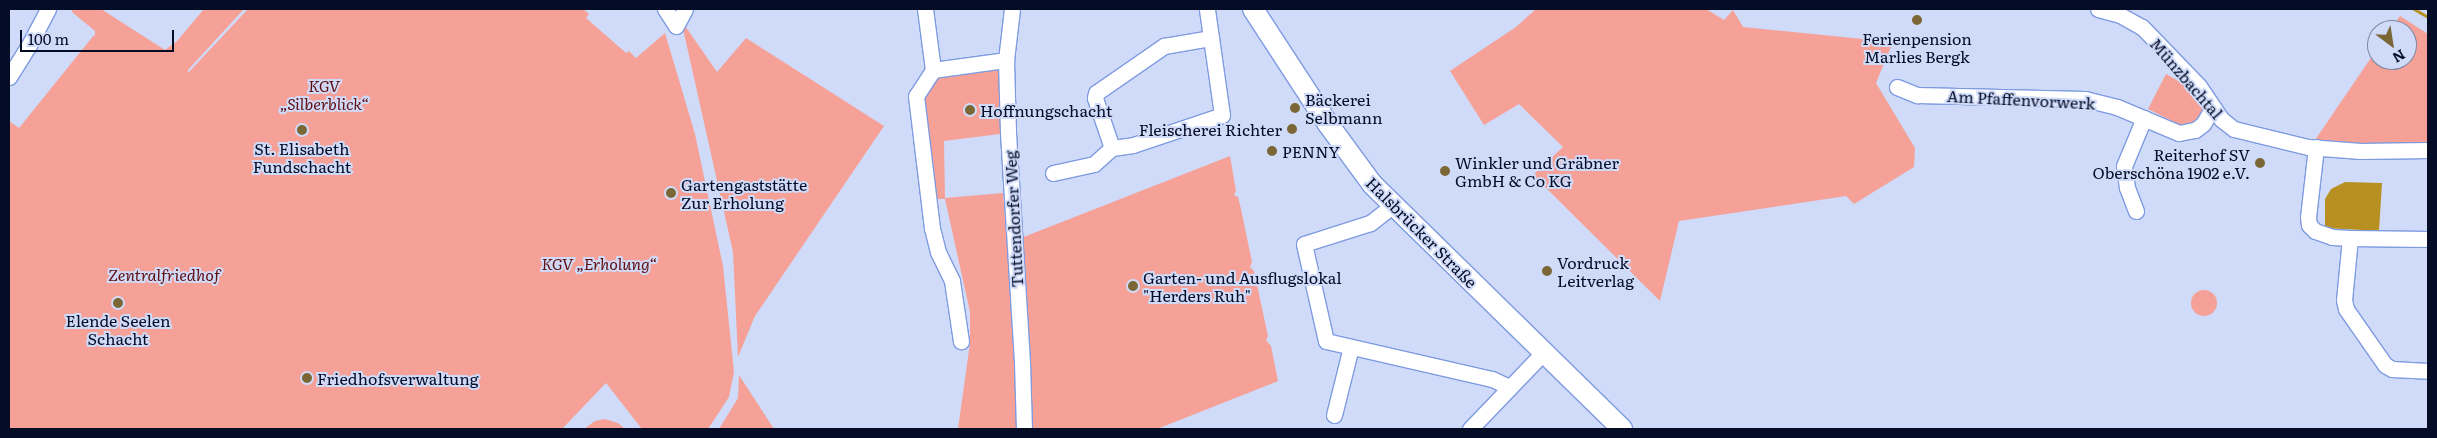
<!DOCTYPE html>
<html>
<head>
<meta charset="utf-8">
<style>
  body { margin:0 }
  #map { position:relative; width:2437px; height:438px; overflow:hidden; background:#cfdbf9; font-family:Literata,serif }
  div>[style] { position:absolute }
  [style*='--x'] { left:calc(var(--x)*1px); top:calc(var(--y)*1px); width:calc(var(--w)*1px); rotate:calc(var(--a)*1deg) }
  .green>* { inset:0; background:#f6a197 }
  .round { border-radius:50% }
  .water>* { inset:0; background:#b88f21 }
  .stream>* { height:3px; margin:-1.5px; padding:0 1.5px; transform-origin:1.5px; border-radius:1.5px; background:#b88f21 }
  .roads { filter:drop-shadow(1px 0 #7f9be0) drop-shadow(-1px 0 #7f9be0) drop-shadow(0 1px #7f9be0) drop-shadow(0 -1px #7f9be0) }
  .minor>* { height:15px; margin:-7.5px; padding:0 7.5px; transform-origin:7.5px; border-radius:7.5px; background:#fff }
  .major>* { height:20px; margin:-10px; padding:0 10px; transform-origin:10px; border-radius:10px; background:#fff }
  .dots>* { width:14px; height:14px; translate:-50% -50%; box-sizing:border-box; border:2px solid #cfdbf9; border-radius:50% }
  span { translate:-50% -50%; white-space:nowrap; text-align:center; line-height:1.15; -webkit-text-stroke:4px #cfdbf9; paint-order:stroke }
  .poi-label { font-size:16px; color:#050d26 }
  .left { translate:0 -50%; text-align:left }
  .right { translate:-100% -50%; text-align:right }
  .street-label { font-size:16px; color:#050d26 }
  .park-label { font-size:16px; color:#600e0e; font-style:italic }
  .frame { position:absolute; inset:0; border:10px solid #050d26; pointer-events:none }
  .north { position:absolute; left:2367px; top:20px; width:50px; height:50px; box-sizing:border-box; background:#cfdbf9; border:1px solid #7e89a5; border-radius:50%; rotate:149deg; font-size:14px; font-weight:700; line-height:20px; text-align:center; color:#050d26 }
  .north::after { content:''; display:block; margin:auto; width:18px; height:22px; background:#7b6636; clip-path:polygon(50% 0,100% 100%,50% 72%,0 100%) }
  .scale { position:absolute; left:20px; top:30px; width:154px; height:22px; box-sizing:border-box; border:2px solid #050d26; border-top:0; padding-left:6px; font-size:15px; line-height:18px; white-space:nowrap; color:#050d26; -webkit-text-stroke:4px #cfdbf9; paint-order:stroke }
</style>
</head>
<body>
<div id="map">
  <div class="green">
    <div style="clip-path:polygon(72px 9px,101px 9px,165px 50px,177px 41px,204px 9px,244px 9px,188px 70px,188px 73px,248px 9px,583px 9px,589px 14px,586px 18px,626px 53px,629px 51px,636px 58px,665px 33px,695px 134px,723px 266px,734px 372px,729px 397px,708px 429px,642px 429px,606px 383px,562px 429px,9px 429px,9px 121px,19px 128px,94px 35px,95px 36px,95px 31px,72px 12px)"></div>
    <div style="clip-path:polygon(1536px 9px,1706px 9px,1724px 20px,1733px 10px,1743px 27px,1893px 42px,1876px 83px,1915px 148px,1914px 167px,1854px 204px,1846px 196px,1679px 221px,1660px 301px,1533px 175px,1563px 147px,1519px 104px,1484px 125px,1450px 71px,1516px 27px)"></div>
    <div style="clip-path:polygon(2400px 16px,2428px 34px,2428px 145px,2352px 146px,2313px 143px,2377px 49px,2377px 60px,2407px 60px,2407px 30px,2390px 30px)"></div>
    <div style="clip-path:polygon(681px 20px,717px 72px,746px 38px,884px 126px,755px 316px,738px 357px,733px 252px)"></div>
    <div style="clip-path:polygon(1006px 60px,1008px 133px,944px 141px,945px 198px,1003px 193px,1020px 409px,1019px 429px,958px 429px,970px 343px,970px 312px,945px 199px,929px 199px,916px 96px,933px 70px)"></div>
    <div style="clip-path:polygon(2166px 74px,2191px 88px,2205px 110px,2204px 116px,2192px 123px,2180px 125px,2148px 109px)"></div>
    <div style="clip-path:polygon(1230px 156px,1236px 191px,1234px 195px,1238px 197px,1241px 209px,1252px 262px,1250px 267px,1254px 271px,1268px 336px,1266px 340px,1271px 346px,1278px 381px,1157px 429px,1025px 429px,1016px 240px)"></div>
    <div class="round" style="left:2191px;top:290px;width:26px;height:26px"></div>
    <div style="clip-path:polygon(739px 375px,774px 429px,719px 429px,738px 398px)"></div>
    <div style="clip-path:polygon(605px 419px,618px 423px,625px 429px,584px 429px,595px 421px)"></div>
  </div>
  <div class="water">
    <div style="clip-path:polygon(2345px 182px,2382px 183px,2379px 231px,2325px 228px,2325px 199px,2331px 189px)"></div>
  </div>
  <div class="stream">
    <div style="--x:2414;--y:9;--w:16;--a:30"></div>
  </div>
  <div class="roads">
    <div class="minor">
      <div style="--x:665;--y:9;--w:20;--a:57"></div>
      <div style="--x:676;--y:26;--w:19;--a:-62"></div>
      <div style="--x:925;--y:9;--w:62;--a:82.5"></div>
      <div style="--x:933;--y:70;--w:31;--a:123"></div>
      <div style="--x:916;--y:96;--w:133;--a:83.1"></div>
      <div style="--x:932;--y:228;--w:25;--a:76"></div>
      <div style="--x:938;--y:252;--w:32;--a:64"></div>
      <div style="--x:952;--y:281;--w:61;--a:81.5"></div>
      <div style="--x:1012;--y:9;--w:51;--a:96.7"></div>
      <div style="--x:1006;--y:60;--w:73;--a:88.4"></div>
      <div style="--x:1008;--y:133;--w:229;--a:86.5"></div>
      <div style="--x:1022;--y:362;--w:67;--a:88.3"></div>
      <div style="--x:2098;--y:9;--w:23;--a:15"></div>
      <div style="--x:2120;--y:15;--w:25;--a:29"></div>
      <div style="--x:2142;--y:27;--w:82;--a:46"></div>
      <div style="--x:2199;--y:86;--w:40;--a:56"></div>
      <div style="--x:2221;--y:119;--w:16;--a:38"></div>
      <div style="--x:2234;--y:129;--w:76;--a:13.7"></div>
      <div style="--x:2308;--y:147;--w:53;--a:4.3"></div>
      <div style="--x:2361;--y:151;--w:67;--a:-0.9"></div>
      <div style="--x:933;--y:70;--w:74;--a:-7.8"></div>
      <div style="--x:9;--y:77;--w:36;--a:-58"></div>
      <div style="--x:28;--y:47;--w:43;--a:-62.2"></div>
      <div style="--x:1897;--y:87;--w:22;--a:22"></div>
      <div style="--x:1917;--y:95;--w:168;--a:1.4"></div>
      <div style="--x:2085;--y:99;--w:33;--a:14"></div>
      <div style="--x:2117;--y:107;--w:67;--a:22.8"></div>
      <div style="--x:2179;--y:133;--w:16;--a:-11"></div>
      <div style="--x:2195;--y:130;--w:10;--a:-37"></div>
      <div style="--x:2203;--y:124;--w:17;--a:-59"></div>
      <div style="--x:2316;--y:147;--w:70;--a:96.5"></div>
      <div style="--x:2308;--y:217;--w:8;--a:83"></div>
      <div style="--x:2309;--y:225;--w:8;--a:45"></div>
      <div style="--x:2315;--y:231;--w:18;--a:19"></div>
      <div style="--x:2332;--y:237;--w:18;--a:3"></div>
      <div style="--x:2350;--y:238;--w:78;--a:0.7"></div>
      <div style="--x:1112;--y:148;--w:53;--a:-108.8"></div>
      <div style="--x:1095;--y:98;--w:5;--a:-79"></div>
      <div style="--x:1096;--y:93;--w:83;--a:-34.7"></div>
      <div style="--x:1164;--y:46;--w:48;--a:-9.7"></div>
      <div style="--x:1053;--y:173;--w:42;--a:-12.4"></div>
      <div style="--x:1094;--y:164;--w:24;--a:-42"></div>
      <div style="--x:1112;--y:148;--w:21;--a:-8"></div>
      <div style="--x:1133;--y:145;--w:94;--a:-18.6"></div>
      <div style="--x:1222;--y:115;--w:107;--a:-98.1"></div>
      <div style="--x:1392;--y:206;--w:28;--a:142"></div>
      <div style="--x:1370;--y:223;--w:69;--a:162.3"></div>
      <div style="--x:1304;--y:244;--w:99;--a:77.2"></div>
      <div style="--x:1326;--y:341;--w:170;--a:12.9"></div>
      <div style="--x:1492;--y:379;--w:19;--a:25"></div>
      <div style="--x:2136;--y:211;--w:25;--a:-111"></div>
      <div style="--x:2127;--y:188;--w:22;--a:-98"></div>
      <div style="--x:2124;--y:166;--w:52;--a:-67.4"></div>
      <div style="--x:2350;--y:238;--w:62;--a:95.5"></div>
      <div style="--x:2344;--y:300;--w:9;--a:77"></div>
      <div style="--x:2346;--y:309;--w:68;--a:55.1"></div>
      <div style="--x:2385;--y:365;--w:8;--a:30"></div>
      <div style="--x:2392;--y:369;--w:36;--a:3"></div>
      <div style="--x:1334;--y:415;--w:70;--a:-76"></div>
      <div style="--x:1470;--y:429;--w:105;--a:-46.2"></div>
    </div>
    <div class="major">
      <div style="--x:1253;--y:9;--w:137;--a:56.9"></div>
      <div style="--x:1328;--y:124;--w:74;--a:53.7"></div>
      <div style="--x:1372;--y:184;--w:350;--a:44.4"></div>
    </div>
  </div>
  <div class="dots">
    <div style="left:1917px;top:20px;background:#7b6636"></div>
    <div style="left:1295px;top:108px;background:#7b6636"></div>
    <div style="left:970px;top:110px;background:#7b6636"></div>
    <div style="left:1292px;top:129px;background:#7b6636"></div>
    <div style="left:302px;top:130px;background:#7b6636"></div>
    <div style="left:1272px;top:151px;background:#7b6636"></div>
    <div style="left:2260px;top:163px;background:#7b6636"></div>
    <div style="left:1445px;top:171px;background:#7b6636"></div>
    <div style="left:671px;top:193px;background:#7b6636"></div>
    <div style="left:1547px;top:271px;background:#7b6636"></div>
    <div style="left:1133px;top:286px;background:#7b6636"></div>
    <div style="left:118px;top:303px;background:#7b6636"></div>
    <div style="left:307px;top:378px;background:#7b6636"></div>
  </div>
  <div class="poi-label">
    <span style="left:1917px;top:47px">Ferienpension<br>Marlies Bergk</span>
    <span class="left" style="left:1305px;top:108px">Bäckerei<br>Selbmann</span>
    <span class="left" style="left:980px;top:110px">Hoffnungschacht</span>
    <span class="right" style="left:1282px;top:129px">Fleischerei Richter</span>
    <span style="left:302px;top:157px">St. Elisabeth<br>Fundschacht</span>
    <span class="left" style="left:1282px;top:151px">PENNY</span>
    <span class="right" style="left:2250px;top:163px">Reiterhof SV<br>Oberschöna 1902 e.V.</span>
    <span class="left" style="left:1455px;top:171px">Winkler und Gräbner<br>GmbH &amp; Co KG</span>
    <span class="left" style="left:681px;top:193px">Gartengaststätte<br>Zur Erholung</span>
    <span class="left" style="left:1557px;top:271px">Vordruck<br>Leitverlag</span>
    <span class="left" style="left:1143px;top:286px">Garten- und Ausflugslokal<br>"Herders Ruh"</span>
    <span style="left:118px;top:329px">Elende Seelen<br>Schacht</span>
    <span class="left" style="left:317px;top:378px">Friedhofsverwaltung</span>
  </div>
  <div class="street-label">
    <span style="left:2187px;top:78px;rotate:49deg">Münzbachtal</span>
    <span style="left:2021px;top:99px;rotate:3deg">Am Pfaffenvorwerk</span>
    <span style="left:1013px;top:219px;rotate:-93deg">Tuttendorfer Weg</span>
    <span style="left:1422px;top:232px;rotate:45deg">Halsbrücker Straße</span>
  </div>
  <div class="park-label">
    <span style="left:324px;top:94px">KGV<br>„Silberblick“</span>
    <span style="left:599px;top:263px">KGV „Erholung“</span>
    <span style="left:164px;top:274px">Zentralfriedhof</span>
  </div>
  <div class="frame"></div>
  <div class="north">N</div>
  <div class="scale">100 m</div>
</div>
</body>
</html>
